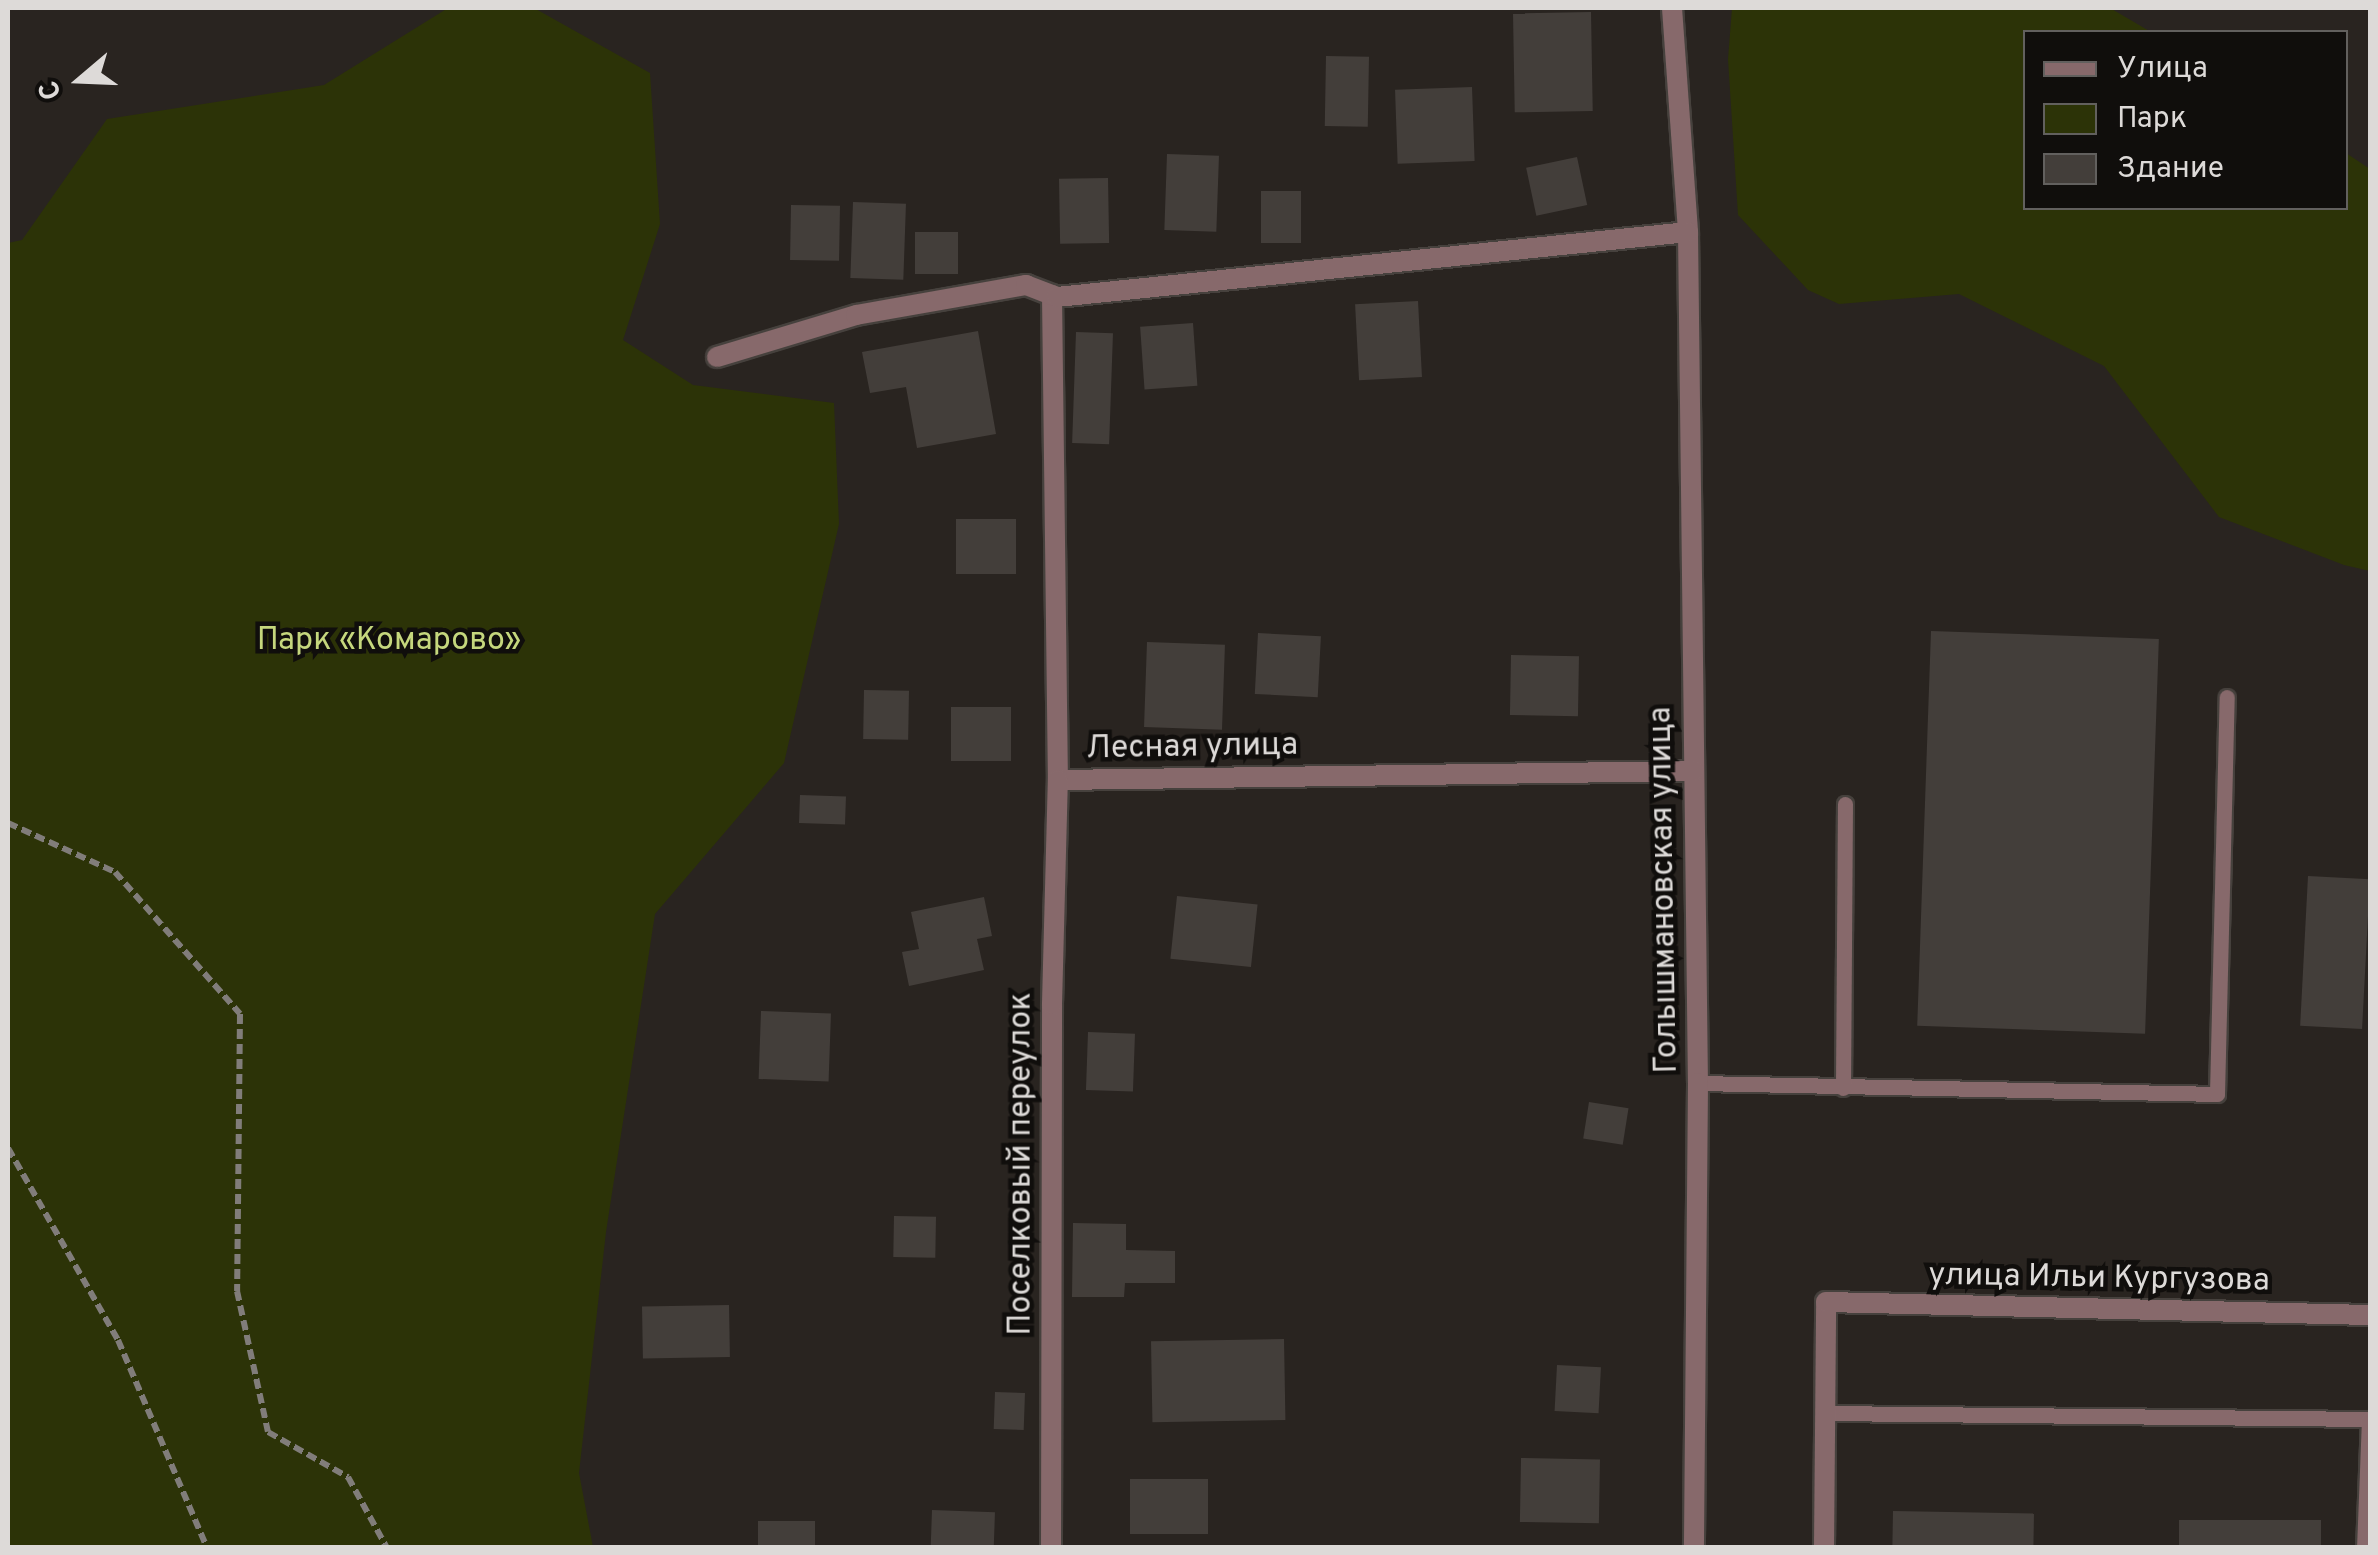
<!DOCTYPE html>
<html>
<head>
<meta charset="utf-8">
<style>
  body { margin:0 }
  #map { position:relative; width:2378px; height:1555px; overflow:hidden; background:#292420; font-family:Overpass,sans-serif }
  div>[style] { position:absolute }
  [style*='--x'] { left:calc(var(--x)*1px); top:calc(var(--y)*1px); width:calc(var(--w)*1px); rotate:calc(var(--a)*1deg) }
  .green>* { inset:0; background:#2c3307 }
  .building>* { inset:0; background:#433e3a; transform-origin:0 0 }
  .path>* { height:6px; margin-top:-3px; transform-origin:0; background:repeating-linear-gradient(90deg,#817d7a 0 10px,transparent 0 15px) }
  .roads { filter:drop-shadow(2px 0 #46413d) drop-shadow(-2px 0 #46413d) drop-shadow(0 2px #46413d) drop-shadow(0 -2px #46413d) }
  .lane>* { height:15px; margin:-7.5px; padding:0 7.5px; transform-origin:7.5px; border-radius:7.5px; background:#87696b }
  .street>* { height:20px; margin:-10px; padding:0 10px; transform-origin:10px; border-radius:10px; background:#87696b }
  span { translate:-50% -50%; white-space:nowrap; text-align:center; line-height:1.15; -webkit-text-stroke:9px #100e0c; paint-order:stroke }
  .park-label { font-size:32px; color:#c5d77d }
  .street-label { font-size:32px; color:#dddad8 }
  .frame { position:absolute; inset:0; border:10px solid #dddad8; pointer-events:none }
  .legend { position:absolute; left:2023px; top:30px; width:325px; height:180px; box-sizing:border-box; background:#100e0c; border:2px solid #62605e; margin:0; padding:12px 18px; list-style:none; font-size:30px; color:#dddad8 }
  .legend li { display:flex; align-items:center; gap:20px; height:50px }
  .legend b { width:50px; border:2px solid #62605e }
  .north { position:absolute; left:30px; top:30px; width:100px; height:100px; -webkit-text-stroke:8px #100e0c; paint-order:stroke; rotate:251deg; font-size:28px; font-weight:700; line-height:40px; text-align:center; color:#dddad8 }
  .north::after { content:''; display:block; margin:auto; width:35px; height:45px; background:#dddad8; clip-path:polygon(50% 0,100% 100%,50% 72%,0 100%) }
</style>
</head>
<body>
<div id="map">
  <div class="green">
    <div style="clip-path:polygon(448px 8px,534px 8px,650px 73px,660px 224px,623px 340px,693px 385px,834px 403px,839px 524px,784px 763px,655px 914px,606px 1232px,579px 1473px,593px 1547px,8px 1547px,8px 243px,22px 240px,107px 119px,324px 85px)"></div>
    <div style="clip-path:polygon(1732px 8px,2110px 8px,2151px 32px,2026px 32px,2026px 208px,2346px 208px,2346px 153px,2370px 169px,2370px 571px,2344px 565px,2219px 517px,2104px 366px,1959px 294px,1839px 304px,1808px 290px,1738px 215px,1728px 59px)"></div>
  </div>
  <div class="building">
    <div style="left:1591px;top:12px;width:99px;height:78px;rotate:89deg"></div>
    <div style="left:1326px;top:56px;width:43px;height:70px;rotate:1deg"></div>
    <div style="left:1472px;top:87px;width:74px;height:77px;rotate:88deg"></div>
    <div style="left:1167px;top:154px;width:52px;height:76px;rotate:2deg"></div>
    <div style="left:1577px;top:157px;width:49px;height:52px;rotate:78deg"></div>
    <div style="left:1108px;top:178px;width:65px;height:49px;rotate:89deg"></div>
    <div style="left:1261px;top:191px;width:40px;height:52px"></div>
    <div style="left:853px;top:202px;width:53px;height:76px;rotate:2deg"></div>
    <div style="left:791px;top:205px;width:49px;height:55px;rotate:1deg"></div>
    <div style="left:915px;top:232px;width:43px;height:42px"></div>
    <div style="left:1418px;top:301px;width:76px;height:63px;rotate:87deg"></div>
    <div style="left:1193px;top:323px;width:63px;height:53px;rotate:86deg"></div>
    <div style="clip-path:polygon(978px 331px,996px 434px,917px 448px,906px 387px,870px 393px,862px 352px)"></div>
    <div style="left:1076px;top:332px;width:37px;height:111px;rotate:2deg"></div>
    <div style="left:956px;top:519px;width:60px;height:55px"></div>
    <div style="left:1931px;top:631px;width:228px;height:395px;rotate:2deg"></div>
    <div style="left:1258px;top:633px;width:63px;height:61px;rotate:3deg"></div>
    <div style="left:1147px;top:642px;width:78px;height:85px;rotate:2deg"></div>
    <div style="left:1511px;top:655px;width:68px;height:60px;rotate:1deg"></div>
    <div style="left:864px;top:690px;width:45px;height:49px;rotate:1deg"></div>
    <div style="left:951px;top:707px;width:60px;height:54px"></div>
    <div style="left:800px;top:795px;width:46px;height:28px;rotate:2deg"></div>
    <div style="left:2308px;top:876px;width:62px;height:150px;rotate:3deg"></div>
    <div style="left:1177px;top:896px;width:81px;height:63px;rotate:6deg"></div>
    <div style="clip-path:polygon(984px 897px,992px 936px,977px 939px,984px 970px,909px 986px,902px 952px,919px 949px,911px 912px)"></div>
    <div style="left:761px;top:1011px;width:70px;height:68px;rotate:2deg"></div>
    <div style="left:1088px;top:1032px;width:47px;height:58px;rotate:2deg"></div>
    <div style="left:1589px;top:1102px;width:40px;height:37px;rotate:9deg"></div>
    <div style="left:894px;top:1216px;width:42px;height:41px;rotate:1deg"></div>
    <div style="clip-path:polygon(1073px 1223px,1126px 1224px,1126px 1250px,1175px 1251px,1175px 1283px,1125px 1283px,1124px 1297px,1072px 1297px)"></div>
    <div style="left:729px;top:1305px;width:52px;height:87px;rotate:89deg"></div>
    <div style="left:1284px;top:1339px;width:81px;height:133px;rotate:89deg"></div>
    <div style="left:1557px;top:1365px;width:44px;height:46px;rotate:3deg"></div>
    <div style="left:995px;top:1392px;width:30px;height:37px;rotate:2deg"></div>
    <div style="left:1521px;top:1458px;width:79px;height:64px;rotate:1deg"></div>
    <div style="left:1208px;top:1479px;width:55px;height:78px;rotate:90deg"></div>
    <div style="left:932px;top:1510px;width:63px;height:38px;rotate:2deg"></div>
    <div style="left:1893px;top:1511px;width:141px;height:37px;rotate:1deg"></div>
    <div style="left:2179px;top:1520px;width:142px;height:28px"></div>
    <div style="left:758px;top:1521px;width:57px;height:27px"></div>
  </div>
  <div class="path">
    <div style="--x:8;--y:823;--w:118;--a:24.6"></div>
    <div style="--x:115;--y:872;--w:189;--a:48.6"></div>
    <div style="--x:240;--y:1014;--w:277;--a:90.6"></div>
    <div style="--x:237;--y:1291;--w:144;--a:77.6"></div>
    <div style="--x:268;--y:1432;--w:92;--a:29.4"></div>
    <div style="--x:348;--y:1477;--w:81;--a:61.2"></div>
    <div style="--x:8;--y:1148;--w:221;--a:60.2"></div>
    <div style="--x:118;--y:1340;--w:226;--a:66.8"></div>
  </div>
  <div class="roads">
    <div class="lane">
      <div style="--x:1698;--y:1083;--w:519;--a:1.21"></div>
      <div style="--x:2217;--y:1094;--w:397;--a:-88.6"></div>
      <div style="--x:1843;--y:1088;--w:284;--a:-89.6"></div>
      <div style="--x:1825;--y:1413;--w:544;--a:0.63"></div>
      <div style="--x:2369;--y:1419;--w:129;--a:92.2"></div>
    </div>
    <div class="street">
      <div style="--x:1672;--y:8;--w:225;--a:85.9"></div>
      <div style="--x:1688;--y:232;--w:851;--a:89.33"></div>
      <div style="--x:1698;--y:1083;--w:465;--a:90.5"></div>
      <div style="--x:1052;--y:295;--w:485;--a:89.3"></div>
      <div style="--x:1058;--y:780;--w:636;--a:-0.81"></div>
      <div style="--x:717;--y:357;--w:145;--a:-16.8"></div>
      <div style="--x:856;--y:315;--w:173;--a:-10"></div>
      <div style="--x:1026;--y:285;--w:33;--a:21"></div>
      <div style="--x:1057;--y:297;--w:634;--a:-5.88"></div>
      <div style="--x:1051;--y:1548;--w:544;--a:-89.89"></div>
      <div style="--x:1052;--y:1004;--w:224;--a:-88.5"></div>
      <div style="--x:1824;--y:1548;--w:246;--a:-89.5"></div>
      <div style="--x:1826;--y:1302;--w:544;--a:1.37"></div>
    </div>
  </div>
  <div class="park-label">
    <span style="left:389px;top:641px">Парк «Комарово»</span>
  </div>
  <div class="street-label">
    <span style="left:1192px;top:748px;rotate:-1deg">Лесная улица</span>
    <span style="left:1665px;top:890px;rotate:-91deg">Голышмановская улица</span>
    <span style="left:1022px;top:1164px;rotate:-90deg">Поселковый переулок</span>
    <span style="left:2099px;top:1279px;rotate:1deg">улица Ильи Кургузова</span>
  </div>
  <div class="frame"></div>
  <ul class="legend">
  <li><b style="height:12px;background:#87696b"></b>Улица</li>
  <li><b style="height:28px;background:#2c3307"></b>Парк</li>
  <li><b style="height:28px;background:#433e3a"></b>Здание</li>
  </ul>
  <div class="north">С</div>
</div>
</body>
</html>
